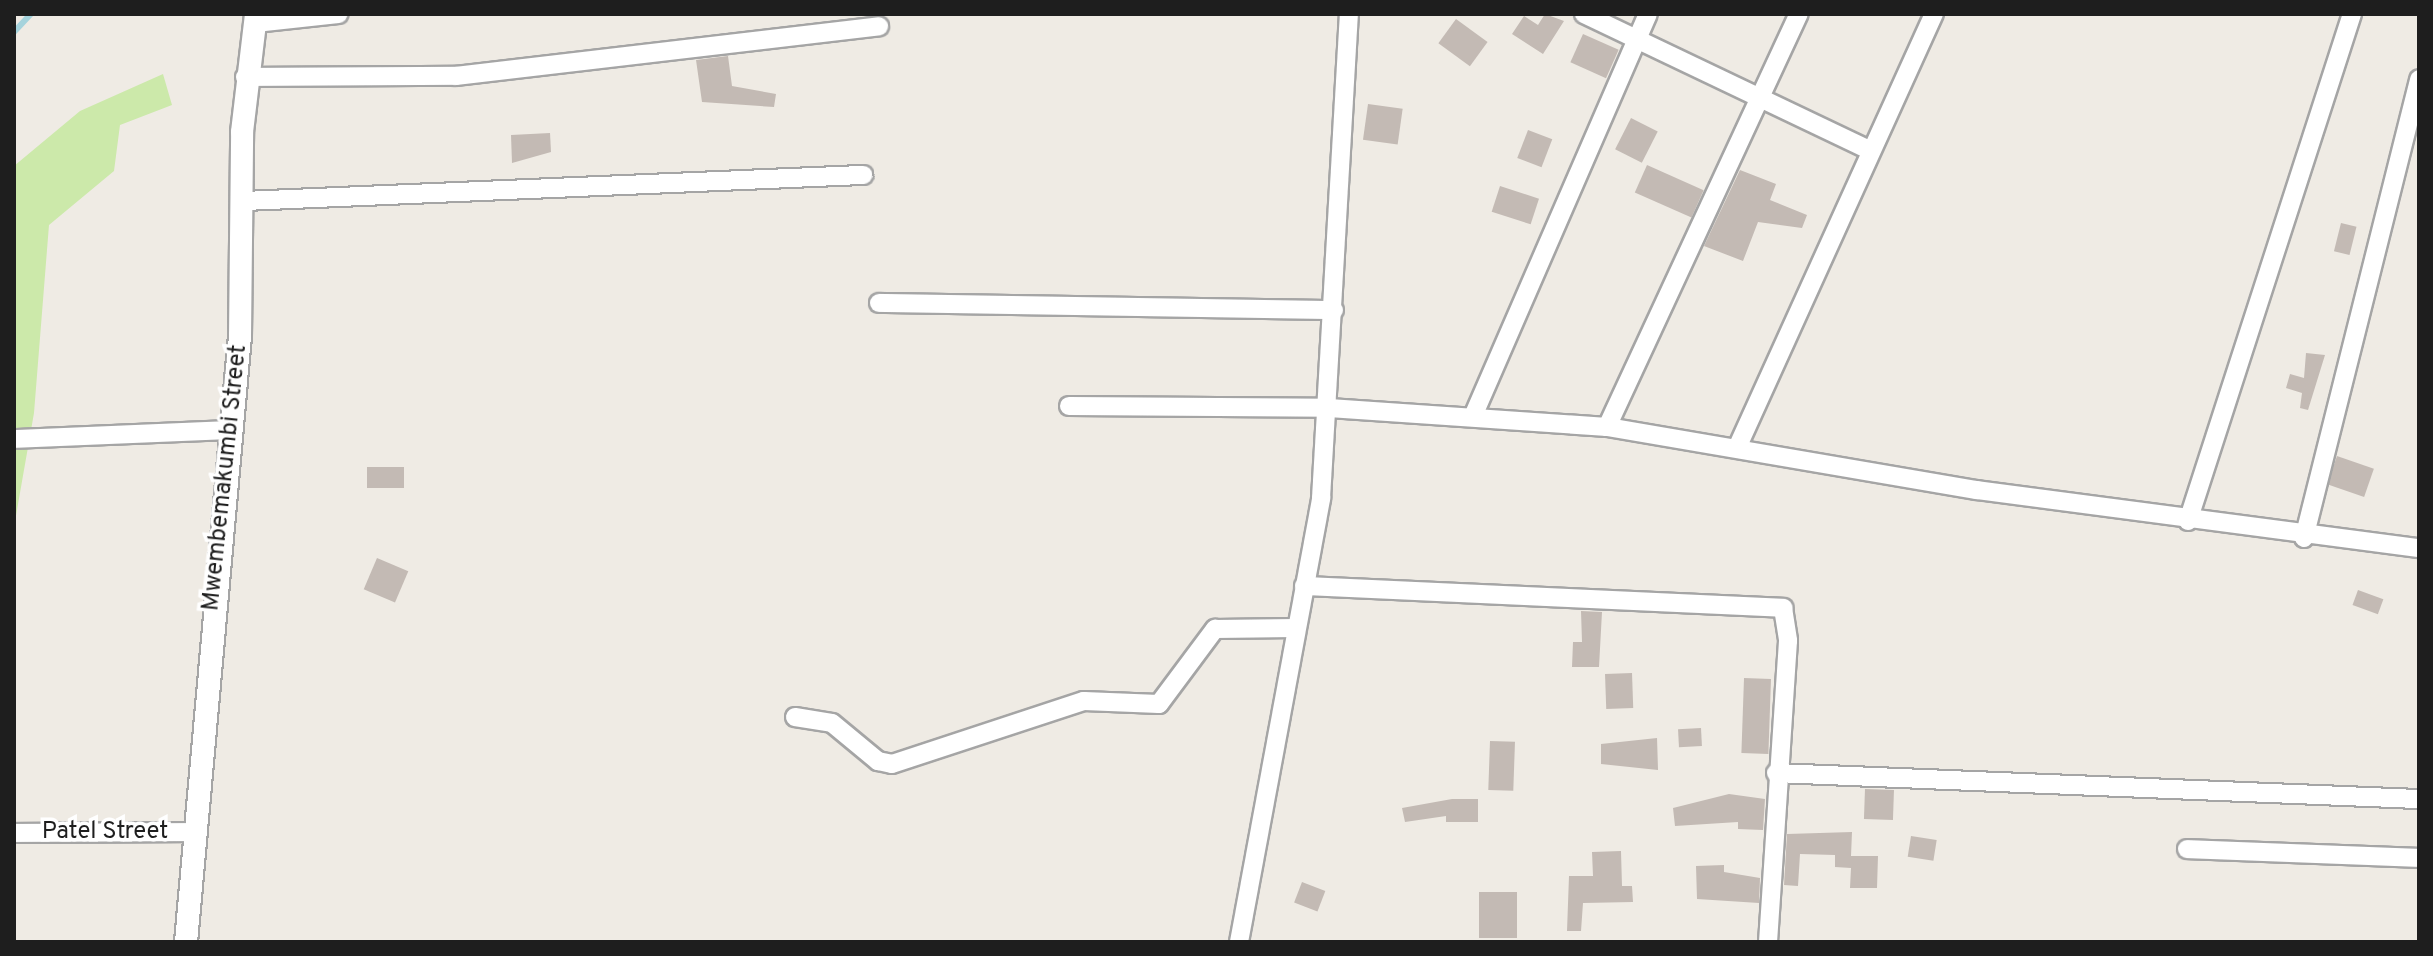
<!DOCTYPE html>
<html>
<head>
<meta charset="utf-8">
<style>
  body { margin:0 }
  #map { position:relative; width:2433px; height:956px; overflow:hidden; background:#efebe4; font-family:Overpass,sans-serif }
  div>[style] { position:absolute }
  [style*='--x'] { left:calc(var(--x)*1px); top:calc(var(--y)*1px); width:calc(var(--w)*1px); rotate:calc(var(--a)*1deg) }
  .grass>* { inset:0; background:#cce9aa }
  .stream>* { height:6px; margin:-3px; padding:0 3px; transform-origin:3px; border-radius:3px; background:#a5d3dc }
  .building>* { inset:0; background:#c3bab4; transform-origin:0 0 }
  .roads { filter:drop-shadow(2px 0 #a5a5a5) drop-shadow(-2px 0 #a5a5a5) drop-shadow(0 2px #a5a5a5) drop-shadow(0 -2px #a5a5a5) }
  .minor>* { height:18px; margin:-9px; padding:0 9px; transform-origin:9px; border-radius:9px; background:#fff }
  .tertiary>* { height:22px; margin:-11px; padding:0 11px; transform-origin:11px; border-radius:11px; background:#fff }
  span { translate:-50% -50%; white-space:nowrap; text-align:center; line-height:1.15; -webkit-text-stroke:7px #fff; paint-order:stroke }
  .street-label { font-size:24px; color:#1e1e1e }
  .frame { position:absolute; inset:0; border:16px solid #1e1e1e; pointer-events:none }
</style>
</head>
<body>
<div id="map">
  <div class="grass">
    <div style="clip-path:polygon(163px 74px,172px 105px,120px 125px,114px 171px,49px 225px,34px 413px,14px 527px,14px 166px,80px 111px)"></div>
  </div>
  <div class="stream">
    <div style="--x:14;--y:32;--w:25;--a:-47"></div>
  </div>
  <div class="building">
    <div style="clip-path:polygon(1545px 14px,1564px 21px,1543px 54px,1512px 34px,1524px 16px,1538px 25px)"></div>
    <div style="left:1456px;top:19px;width:39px;height:30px;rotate:36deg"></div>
    <div style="left:1583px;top:34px;width:39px;height:31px;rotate:24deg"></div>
    <div style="clip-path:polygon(728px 56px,732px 86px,776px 94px,774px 107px,702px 102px,696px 60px)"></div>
    <div style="left:1368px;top:104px;width:35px;height:36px;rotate:8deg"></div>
    <div style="left:1631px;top:118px;width:30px;height:35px;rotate:27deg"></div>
    <div style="left:1528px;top:130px;width:26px;height:30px;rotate:21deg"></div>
    <div style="clip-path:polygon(550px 133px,551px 152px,512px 163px,511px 135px)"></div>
    <div style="left:1647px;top:165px;width:62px;height:30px;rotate:24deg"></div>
    <div style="clip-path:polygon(1740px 170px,1776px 184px,1770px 200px,1807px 215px,1802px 228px,1758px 222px,1743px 261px,1704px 246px)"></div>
    <div style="left:1500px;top:186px;width:41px;height:27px;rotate:18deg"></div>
    <div style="left:2341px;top:223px;width:16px;height:29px;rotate:14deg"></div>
    <div style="clip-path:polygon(2306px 353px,2325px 355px,2308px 410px,2300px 408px,2302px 393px,2286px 388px,2290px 374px,2304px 378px)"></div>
    <div style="left:2337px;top:456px;width:39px;height:30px;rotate:19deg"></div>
    <div style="left:367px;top:467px;width:37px;height:21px"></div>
    <div style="left:377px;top:558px;width:34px;height:34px;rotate:23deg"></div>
    <div style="left:2358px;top:590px;width:27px;height:16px;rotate:20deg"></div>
    <div style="clip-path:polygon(1581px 611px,1602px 612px,1599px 667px,1572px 667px,1573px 642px,1582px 642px)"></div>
    <div style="left:1632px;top:673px;width:35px;height:27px;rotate:88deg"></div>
    <div style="left:1771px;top:679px;width:75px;height:27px;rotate:92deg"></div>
    <div style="left:1701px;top:728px;width:18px;height:23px;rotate:87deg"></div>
    <div style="clip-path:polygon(1657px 738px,1658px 770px,1601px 764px,1601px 744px)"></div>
    <div style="left:1490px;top:741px;width:25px;height:49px;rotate:2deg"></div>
    <div style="left:1865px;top:789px;width:29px;height:30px;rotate:2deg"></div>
    <div style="clip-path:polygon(1729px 794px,1765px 799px,1763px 830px,1738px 829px,1738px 822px,1675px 826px,1673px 808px)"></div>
    <div style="clip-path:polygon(1452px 799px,1478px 799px,1478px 822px,1446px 822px,1446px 816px,1405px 822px,1402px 808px)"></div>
    <div style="clip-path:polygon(1852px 832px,1851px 856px,1878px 856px,1877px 888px,1850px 888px,1851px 868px,1835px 867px,1835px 855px,1800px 854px,1798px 886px,1784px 885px,1787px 834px)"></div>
    <div style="left:1911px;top:836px;width:26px;height:21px;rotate:9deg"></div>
    <div style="clip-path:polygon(1621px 851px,1622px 886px,1632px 886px,1633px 902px,1583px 903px,1581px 931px,1567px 931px,1569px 876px,1593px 876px,1592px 852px)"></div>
    <div style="clip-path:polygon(1724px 865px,1724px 872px,1760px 878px,1759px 903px,1697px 899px,1696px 866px)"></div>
    <div style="left:1302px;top:882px;width:25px;height:22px;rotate:21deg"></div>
    <div style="left:1479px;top:892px;width:38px;height:46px"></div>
  </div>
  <div class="roads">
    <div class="minor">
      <div style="--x:1584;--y:14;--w:316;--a:25.5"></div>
      <div style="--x:255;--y:23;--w:84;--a:-6.1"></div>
      <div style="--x:245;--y:77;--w:211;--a:-0.3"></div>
      <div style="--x:456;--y:76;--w:426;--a:-6.7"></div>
      <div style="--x:244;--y:201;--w:620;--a:-2.41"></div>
      <div style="--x:879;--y:303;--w:455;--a:0.9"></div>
      <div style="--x:1069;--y:406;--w:260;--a:0.4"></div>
      <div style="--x:1329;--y:408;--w:279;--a:3.9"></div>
      <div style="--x:1607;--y:427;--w:375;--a:9.7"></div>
      <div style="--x:1977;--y:490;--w:446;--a:7.5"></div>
      <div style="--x:1474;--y:414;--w:436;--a:-66.5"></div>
      <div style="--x:1607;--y:427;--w:455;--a:-65.1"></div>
      <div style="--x:14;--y:439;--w:219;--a:-2.4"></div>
      <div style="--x:1737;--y:448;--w:477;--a:-65.6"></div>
      <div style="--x:2188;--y:521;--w:533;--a:-72.08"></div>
      <div style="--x:2304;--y:538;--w:473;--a:-75.9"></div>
      <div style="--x:1304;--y:586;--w:480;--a:2.6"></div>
      <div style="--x:1783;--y:608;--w:33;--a:81"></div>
      <div style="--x:1788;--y:641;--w:302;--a:93.8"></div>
      <div style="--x:795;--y:717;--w:37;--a:9"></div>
      <div style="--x:832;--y:723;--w:60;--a:39.6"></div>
      <div style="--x:878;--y:761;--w:14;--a:12"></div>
      <div style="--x:892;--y:764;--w:202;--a:-18.2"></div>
      <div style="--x:1084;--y:701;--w:75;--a:2.3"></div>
      <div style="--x:1159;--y:704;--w:94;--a:-53.3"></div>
      <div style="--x:1215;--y:629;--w:81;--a:-0.7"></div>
      <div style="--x:1776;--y:773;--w:644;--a:2.32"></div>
      <div style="--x:14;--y:833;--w:181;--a:-0.3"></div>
      <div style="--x:2187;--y:849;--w:232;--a:2.2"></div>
      <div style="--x:1239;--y:942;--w:452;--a:-79.5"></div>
      <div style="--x:1321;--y:498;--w:485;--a:-86.7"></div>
    </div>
    <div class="tertiary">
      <div style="--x:186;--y:942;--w:608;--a:-84.91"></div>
      <div style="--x:240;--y:336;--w:204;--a:-89.4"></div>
      <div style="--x:242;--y:132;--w:119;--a:-83.2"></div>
    </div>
  </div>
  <div class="street-label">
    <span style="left:226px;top:478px;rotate:-84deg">Mwembemakumbi Street</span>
    <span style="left:105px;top:833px">Patel Street</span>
  </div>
  <div class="frame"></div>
</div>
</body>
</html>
